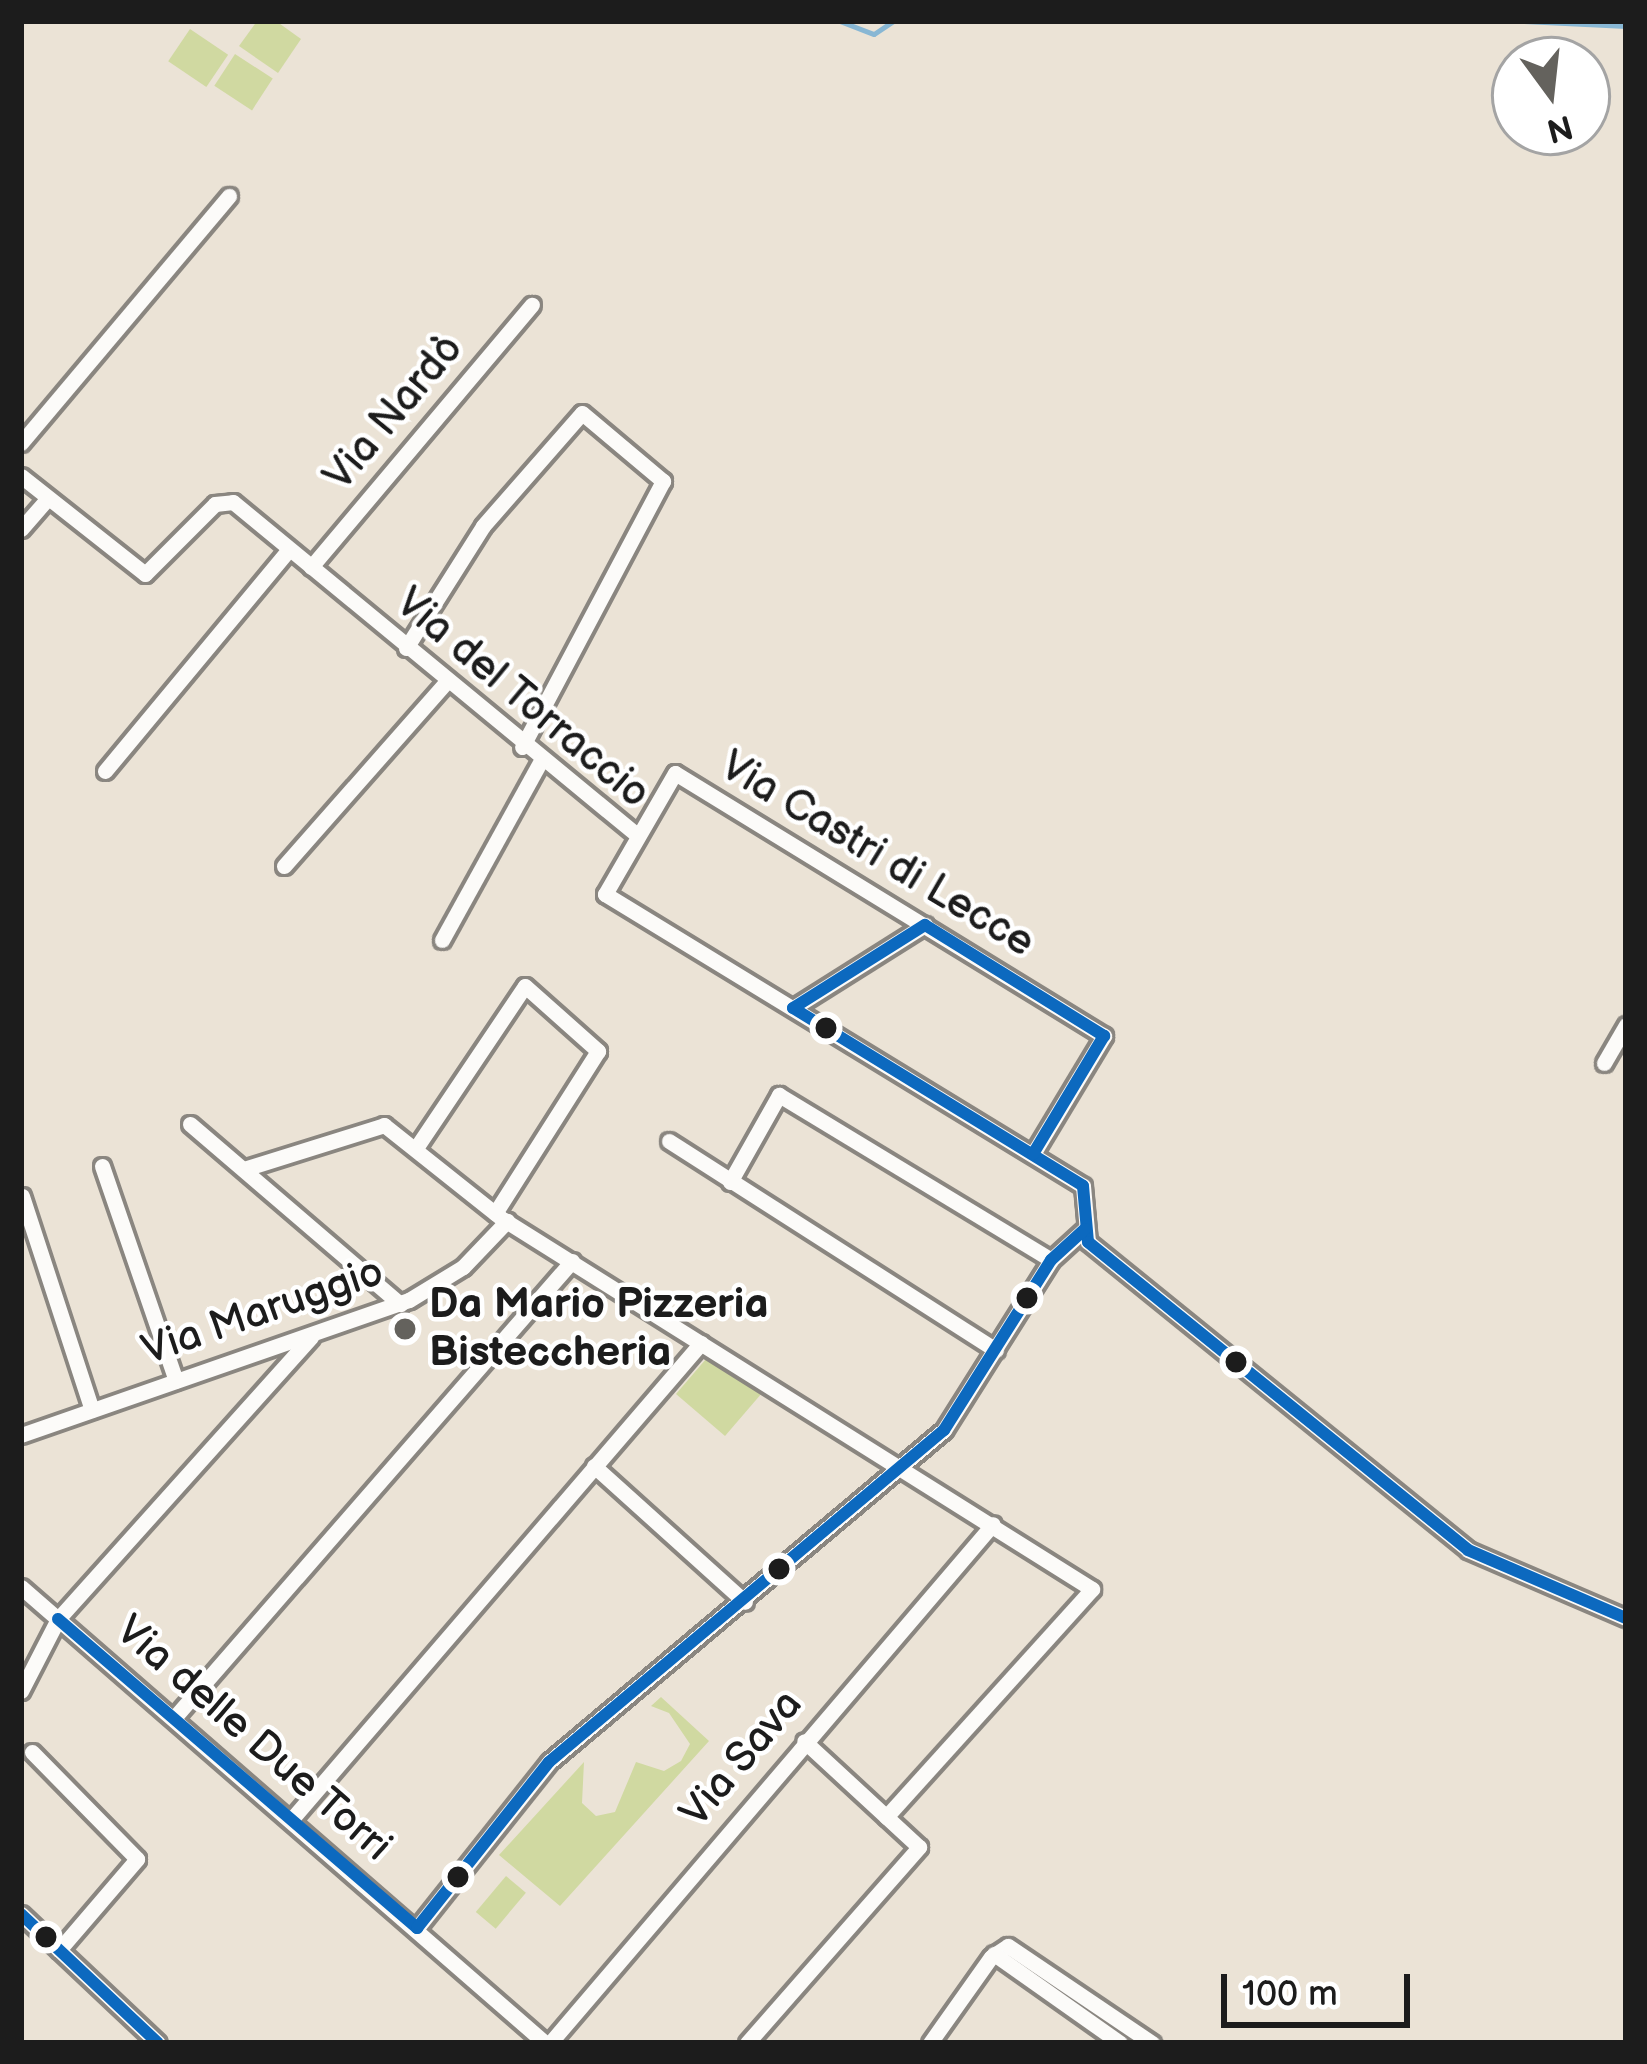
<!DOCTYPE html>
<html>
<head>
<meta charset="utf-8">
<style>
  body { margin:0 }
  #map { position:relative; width:1647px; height:2064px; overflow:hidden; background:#ebe3d6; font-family:"Balsamiq Sans",sans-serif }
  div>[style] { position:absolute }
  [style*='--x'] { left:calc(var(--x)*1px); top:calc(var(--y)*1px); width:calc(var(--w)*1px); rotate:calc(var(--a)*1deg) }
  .green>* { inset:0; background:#d0d9a1; transform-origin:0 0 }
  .stream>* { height:4.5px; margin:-2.25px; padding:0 2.25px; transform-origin:2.25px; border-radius:2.25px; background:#88b7d4 }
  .roads { filter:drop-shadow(3px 0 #8a8680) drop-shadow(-3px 0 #8a8680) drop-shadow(0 3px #8a8680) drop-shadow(0 -3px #8a8680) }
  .minor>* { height:15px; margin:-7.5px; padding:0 7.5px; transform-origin:7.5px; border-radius:7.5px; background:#fcfbf9 }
  .bus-1>* { height:12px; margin:-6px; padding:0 6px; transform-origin:6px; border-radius:6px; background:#0c69bf }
  .dots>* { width:33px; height:33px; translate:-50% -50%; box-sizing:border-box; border:6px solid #fff; border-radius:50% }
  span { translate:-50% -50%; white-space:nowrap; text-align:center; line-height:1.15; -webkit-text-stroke:9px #fff; paint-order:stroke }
  .street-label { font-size:42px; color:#1c1c1c }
  .poi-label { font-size:42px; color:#1c1c1c; font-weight:700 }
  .left { translate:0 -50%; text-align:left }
  .frame { position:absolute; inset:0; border:24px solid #1c1c1c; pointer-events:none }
  .north { position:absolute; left:1491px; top:36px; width:120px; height:120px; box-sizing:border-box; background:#fff; border:3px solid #a4a4a4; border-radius:50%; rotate:165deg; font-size:33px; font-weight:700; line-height:48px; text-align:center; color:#1c1c1c }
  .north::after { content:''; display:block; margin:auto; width:42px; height:54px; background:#64625d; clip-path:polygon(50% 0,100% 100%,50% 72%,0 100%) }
  .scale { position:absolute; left:1221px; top:1974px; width:189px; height:54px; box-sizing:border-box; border:6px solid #1c1c1c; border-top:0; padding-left:15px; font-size:36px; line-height:42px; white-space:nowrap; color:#1c1c1c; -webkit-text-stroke:9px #fff; paint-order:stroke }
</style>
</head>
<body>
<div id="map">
  <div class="green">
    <div style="clip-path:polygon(257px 21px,276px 21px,301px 39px,278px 73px,239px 46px)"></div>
    <div style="left:190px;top:29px;width:46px;height:39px;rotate:34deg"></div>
    <div style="left:235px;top:54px;width:45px;height:38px;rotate:33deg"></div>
    <div style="clip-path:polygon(706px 1359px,762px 1393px,725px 1436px,676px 1394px)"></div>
    <div style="clip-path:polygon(661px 1697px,709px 1741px,560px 1906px,499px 1855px,584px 1762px,582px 1803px,596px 1816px,615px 1812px,636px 1762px,664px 1771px,681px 1761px,690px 1744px,669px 1713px,651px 1706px)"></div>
    <div style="left:506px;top:1876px;width:26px;height:47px;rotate:40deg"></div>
  </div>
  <div class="stream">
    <div style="--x:840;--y:21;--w:36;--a:21"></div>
    <div style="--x:874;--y:34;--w:23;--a:-34"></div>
    <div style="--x:1524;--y:21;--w:102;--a:2.8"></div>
  </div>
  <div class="roads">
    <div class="minor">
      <div style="--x:21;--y:443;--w:323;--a:-49.9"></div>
      <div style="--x:21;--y:476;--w:158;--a:38.3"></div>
      <div style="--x:145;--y:574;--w:99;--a:-45"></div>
      <div style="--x:215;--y:504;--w:18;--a:-6"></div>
      <div style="--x:233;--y:502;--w:524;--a:39.5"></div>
      <div style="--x:21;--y:529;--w:41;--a:-48.9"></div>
      <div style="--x:311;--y:567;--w:343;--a:-49.9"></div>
      <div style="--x:406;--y:648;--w:144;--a:-57.7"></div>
      <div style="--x:483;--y:526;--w:150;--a:-48.8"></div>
      <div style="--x:582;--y:413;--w:106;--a:40"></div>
      <div style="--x:663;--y:481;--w:301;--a:117.9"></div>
      <div style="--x:105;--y:771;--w:288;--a:-50.3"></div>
      <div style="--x:284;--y:866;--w:245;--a:-48.6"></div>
      <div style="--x:442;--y:940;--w:207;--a:-61.1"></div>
      <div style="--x:793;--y:1008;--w:156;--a:-32.2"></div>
      <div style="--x:1604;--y:1063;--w:44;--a:-59.9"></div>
      <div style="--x:190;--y:1124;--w:277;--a:40.6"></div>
      <div style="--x:669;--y:1141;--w:388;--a:32.6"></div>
      <div style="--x:416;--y:1148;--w:195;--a:-56.1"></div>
      <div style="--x:525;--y:986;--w:98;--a:41.7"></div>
      <div style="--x:598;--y:1051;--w:192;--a:122.4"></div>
      <div style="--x:1033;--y:1154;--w:138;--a:-59"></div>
      <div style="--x:1104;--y:1036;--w:503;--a:-148.49"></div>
      <div style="--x:675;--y:773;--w:140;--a:120"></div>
      <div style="--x:605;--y:894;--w:560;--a:31.42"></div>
      <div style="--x:1083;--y:1186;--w:56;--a:84.9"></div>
      <div style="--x:102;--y:1166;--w:227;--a:71"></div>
      <div style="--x:244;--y:1169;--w:147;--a:-17.4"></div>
      <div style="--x:384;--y:1125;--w:149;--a:38.5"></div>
      <div style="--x:501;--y:1218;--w:698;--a:32.12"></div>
      <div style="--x:1092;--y:1589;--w:307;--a:132.1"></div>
      <div style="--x:730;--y:1182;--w:100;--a:-60.6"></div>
      <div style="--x:779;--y:1095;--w:318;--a:31.2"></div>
      <div style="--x:22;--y:1196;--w:225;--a:71.9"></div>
      <div style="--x:1088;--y:1242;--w:489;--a:39"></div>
      <div style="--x:1468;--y:1550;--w:172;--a:23.3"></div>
      <div style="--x:21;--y:1435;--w:411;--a:-19.2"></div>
      <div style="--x:409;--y:1300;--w:63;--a:-31.4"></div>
      <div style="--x:463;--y:1267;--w:64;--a:-46.3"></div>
      <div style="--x:594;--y:1466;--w:203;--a:42"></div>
      <div style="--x:21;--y:1587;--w:695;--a:41.03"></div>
      <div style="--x:21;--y:1691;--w:81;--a:-62.8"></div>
      <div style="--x:58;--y:1619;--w:379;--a:-48.1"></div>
      <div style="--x:174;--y:1718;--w:606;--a:-48.95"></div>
      <div style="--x:32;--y:1752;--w:150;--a:45.5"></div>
      <div style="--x:137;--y:1859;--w:120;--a:130.6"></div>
      <div style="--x:291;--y:1820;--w:629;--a:-49.32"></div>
      <div style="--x:21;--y:1914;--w:188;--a:43.3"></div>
      <div style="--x:417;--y:1928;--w:212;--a:-51.5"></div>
      <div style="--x:549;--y:1762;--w:516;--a:-40.05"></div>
      <div style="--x:944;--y:1430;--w:201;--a:-57.8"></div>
      <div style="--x:1051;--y:1260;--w:46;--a:-42.4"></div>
      <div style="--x:994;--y:1954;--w:154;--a:35.2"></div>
      <div style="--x:550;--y:2043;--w:682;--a:-49.52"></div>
      <div style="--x:747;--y:2043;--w:261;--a:-48.7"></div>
      <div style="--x:919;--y:1847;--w:156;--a:-137.3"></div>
      <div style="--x:930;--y:2043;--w:105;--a:-54.7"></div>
      <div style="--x:991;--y:1957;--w:20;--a:-33"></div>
      <div style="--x:1008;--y:1946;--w:174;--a:34"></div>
    </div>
  </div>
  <div class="bus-1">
    <div style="--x:925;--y:925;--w:211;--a:31.8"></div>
    <div style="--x:793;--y:1008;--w:340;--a:31.5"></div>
    <div style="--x:1083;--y:1186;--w:56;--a:84.9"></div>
    <div style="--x:793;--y:1008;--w:156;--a:-32.2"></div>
    <div style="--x:1033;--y:1154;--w:138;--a:-59"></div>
    <div style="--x:1088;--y:1242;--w:489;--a:39"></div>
    <div style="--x:1468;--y:1550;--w:172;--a:23.3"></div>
    <div style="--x:58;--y:1619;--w:474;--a:40.7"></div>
    <div style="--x:21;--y:1914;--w:188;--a:43.3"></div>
    <div style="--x:417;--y:1928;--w:212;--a:-51.5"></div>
    <div style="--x:549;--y:1762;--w:516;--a:-40.05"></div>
    <div style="--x:944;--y:1430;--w:201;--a:-57.8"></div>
    <div style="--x:1051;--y:1260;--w:46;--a:-42.4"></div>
  </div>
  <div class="dots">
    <div style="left:826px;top:1028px;background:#1c1c1c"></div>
    <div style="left:1027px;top:1298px;background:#1c1c1c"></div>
    <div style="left:405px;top:1329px;background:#64625d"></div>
    <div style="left:1236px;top:1362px;background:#1c1c1c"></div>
    <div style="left:779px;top:1569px;background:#1c1c1c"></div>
    <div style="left:458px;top:1877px;background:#1c1c1c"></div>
    <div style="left:46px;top:1937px;background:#1c1c1c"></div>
  </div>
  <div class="street-label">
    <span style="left:394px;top:413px;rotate:-50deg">Via Nardò</span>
    <span style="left:522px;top:699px;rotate:40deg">Via del Torraccio</span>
    <span style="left:877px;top:855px;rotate:31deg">Via Castri di Lecce</span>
    <span style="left:263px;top:1312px;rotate:-19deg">Via Maruggio</span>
    <span style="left:253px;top:1739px;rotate:41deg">Via delle Due Torri</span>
    <span style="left:742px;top:1759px;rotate:-50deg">Via Sava</span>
  </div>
  <div class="poi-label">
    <span class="left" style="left:429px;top:1329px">Da Mario Pizzeria<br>Bisteccheria</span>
  </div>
  <div class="frame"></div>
  <div class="north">N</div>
  <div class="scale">100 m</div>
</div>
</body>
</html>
